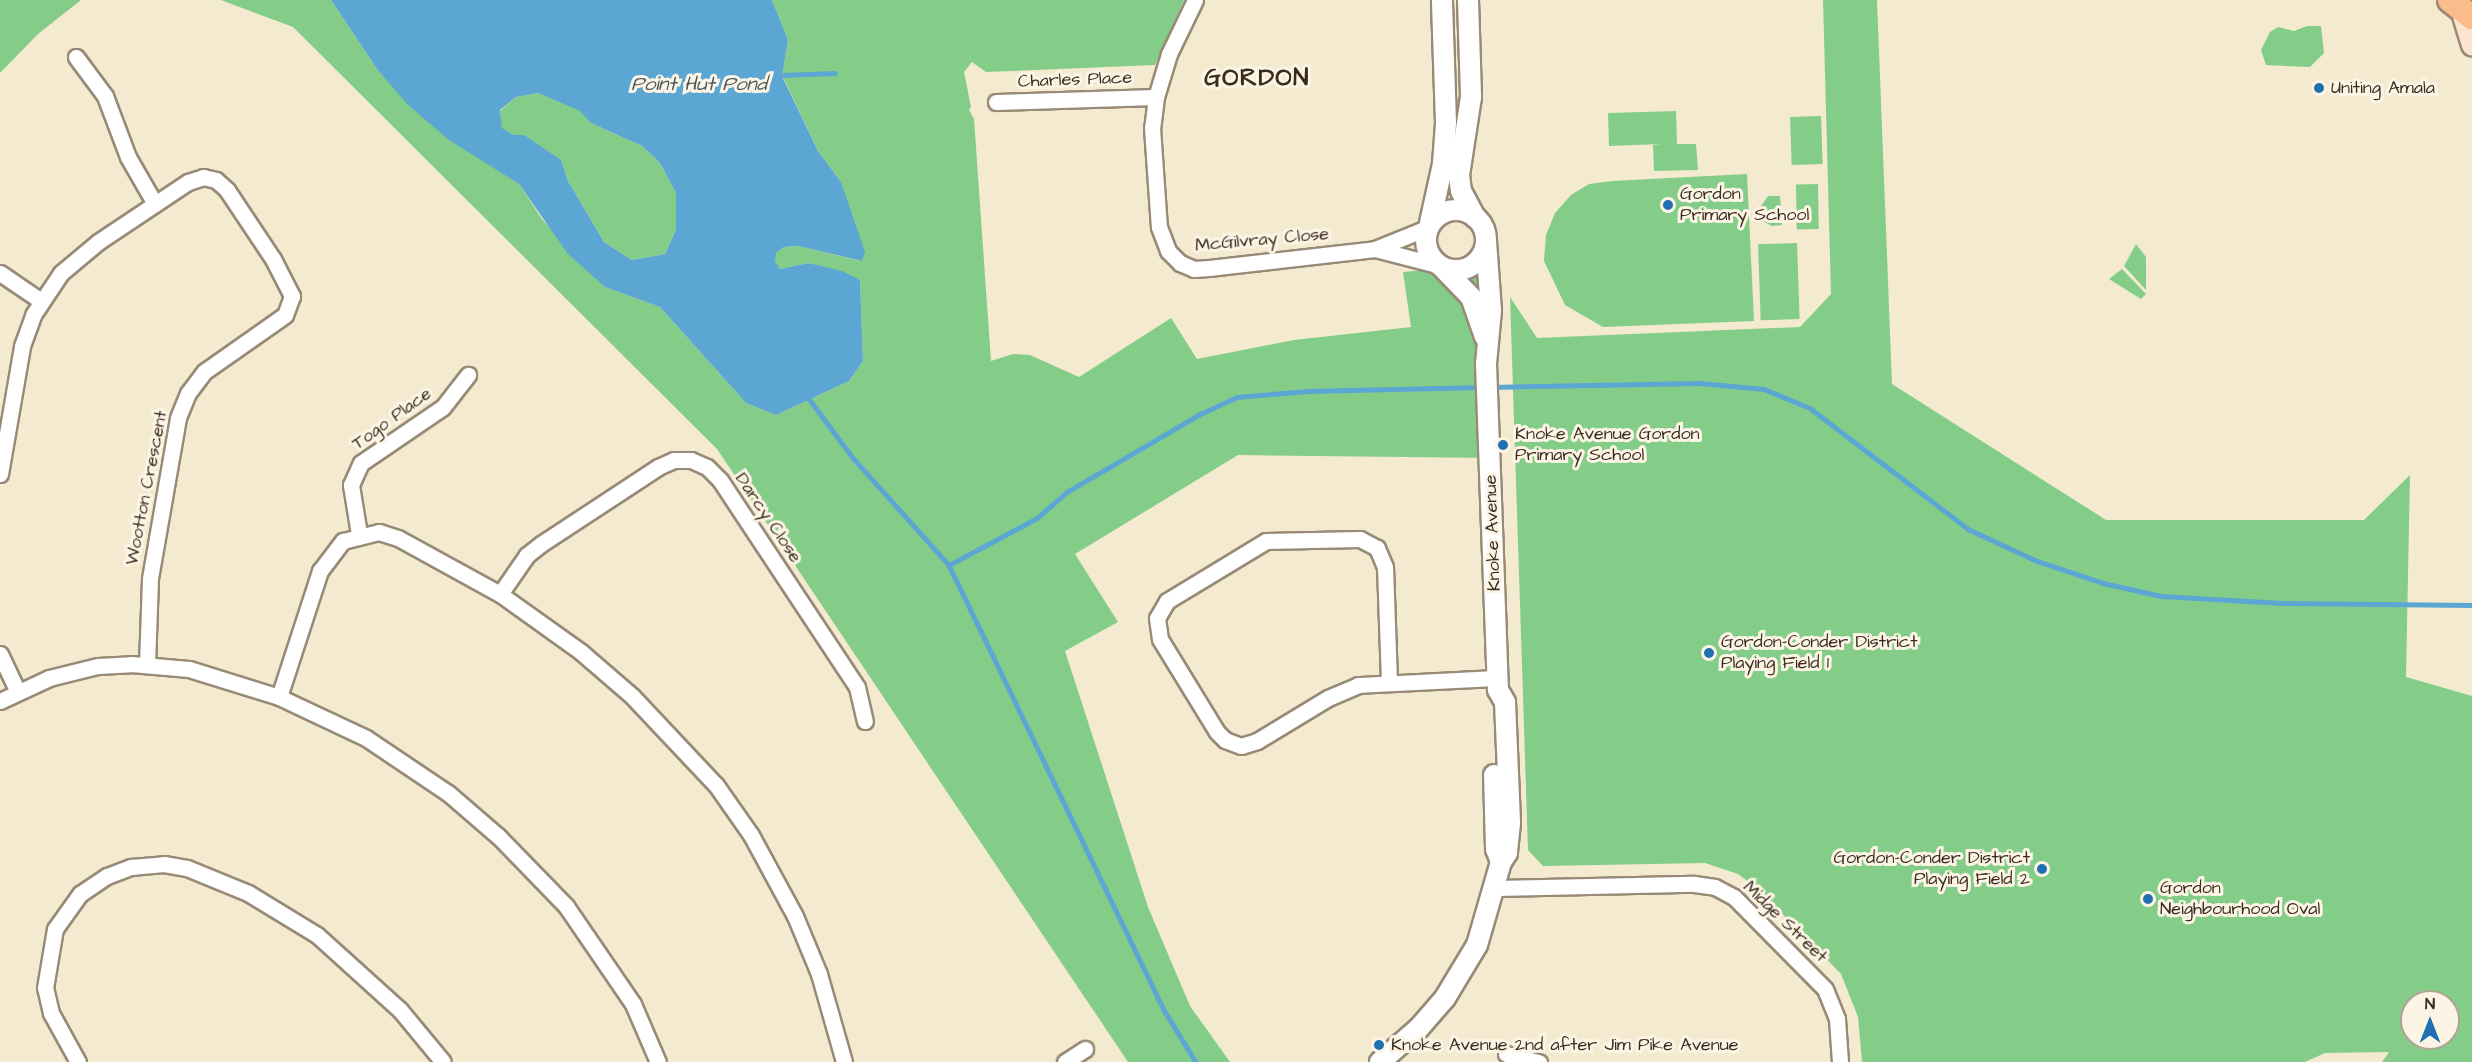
<!DOCTYPE html>
<html>
<head>
<meta charset="utf-8">
<style>
  body { margin:0 }
  #map { position:relative; width:2472px; height:1062px; overflow:hidden; background:#f4ead0; font-family:"Architects Daughter",sans-serif }
  div>[style] { position:absolute }
  [style*='--x'] { left:calc(var(--x)*1px); top:calc(var(--y)*1px); width:calc(var(--w)*1px); rotate:calc(var(--a)*1deg) }
  .green>* { inset:0; background:#83cd89; transform-origin:0 0 }
  .water>* { inset:0; background:#5ca6d3 }
  .stream>* { height:4.5px; margin:-2.25px; padding:0 2.25px; transform-origin:2.25px; border-radius:2.25px; background:#5ca6d3 }
  .roads { filter:drop-shadow(2px 0 #988a77) drop-shadow(-2px 0 #988a77) drop-shadow(0 2px #988a77) drop-shadow(0 -2px #988a77) }
  .minor>* { height:15px; margin:-7.5px; padding:0 7.5px; transform-origin:7.5px; border-radius:7.5px; background:#fff }
  .tertiary>* { height:20px; margin:-10px; padding:0 10px; transform-origin:10px; border-radius:10px; background:#fff }
  .tertiary>.ring { margin:-10px; padding:0; box-sizing:content-box; background:none; border:20px solid #fff; border-radius:50% }
  .secondary>* { height:21px; margin:-10.5px; padding:0 10.5px; transform-origin:10.5px; border-radius:10.5px; background:#fde4d1 }
  .primary>* { height:24px; margin:-12px; padding:0 12px; transform-origin:12px; border-radius:12px; background:#fabc8b }
  .dots>* { width:16px; height:16px; translate:-50% -50%; box-sizing:border-box; border:3px solid #fcf5e5; border-radius:50% }
  span { translate:-50% -50%; white-space:nowrap; text-align:center; line-height:1.15; -webkit-text-stroke:6px #fcf5e5; paint-order:stroke }
  .street-label { font-size:18px; color:#3b2a1e }
  .poi-label { font-size:18px; color:#3b2a1e }
  .left { translate:0 -50%; text-align:left }
  .right { translate:-100% -50%; text-align:right }
  .water-label { font-size:20px; color:#47555d; font-style:italic }
  .district-label { font-size:24px; color:#3b2a1e; font-weight:700; letter-spacing:1.5px }
  .north { position:absolute; left:2400px; top:990px; width:60px; height:60px; box-sizing:border-box; background:#fcf5e5; border:2px solid #afa495; border-radius:50%; rotate:0deg; font-size:16px; font-weight:700; line-height:24px; text-align:center; color:#3b2a1e }
  .north::after { content:''; display:block; margin:auto; width:21px; height:27px; background:#1f6fb2; clip-path:polygon(50% 0,100% 100%,50% 72%,0 100%) }
</style>
</head>
<body>
<div id="map">
  <div class="green">
    <div style="clip-path:polygon(0 0,81px 0,38px 34px,0 73px)"></div>
    <div style="clip-path:polygon(221px 0,331px 0,377px 69px,519px 184px,542px 219px,605px 287px,660px 307px,746px 403px,776px 415px,849px 381px,863px 361px,860px 280px,808px 263px,780px 269px,774px 261px,776px 253px,784px 247px,798px 246px,861px 261px,841px 182px,818px 151px,782px 75px,788px 40px,772px 0,1184px 0,1155px 65px,986px 72px,972px 62px,964px 72px,971px 107px,969px 110px,974px 119px,991px 361px,1013px 354px,1030px 355px,1079px 377px,1171px 318px,1197px 359px,1294px 340px,1411px 327px,1403px 272px,1488px 264px,1494px 458px,1238px 455px,1075px 554px,1118px 622px,1065px 651px,1148px 907px,1190px 1006px,1230px 1062px,1128px 1062px,717px 449px,293px 27px)"></div>
    <div style="clip-path:polygon(evenodd,1823px 0,1877px 0,1892px 384px,2106px 520px,2364px 520px,2410px 475px,2406px 677px,2472px 696px,2472px 1062px,2382px 1062px,2389px 1052px,2325px 1053px,2305px 1062px,1862px 1062px,1858px 1017px,1841px 974px,1758px 889px,1738px 874px,1705px 863px,1543px 866px,1528px 850px,1510px 297px,1537px 338px,1800px 327px,1831px 294px,1823px 0,2412px 1002px,2448px 1002px,2448px 1038px,2412px 1038px,2412px 1002px)"></div>
    <div style="clip-path:polygon(2307px 26px,2321px 26px,2324px 53px,2310px 67px,2266px 65px,2261px 50px,2270px 32px,2278px 27px,2294px 31px)"></div>
    <div style="clip-path:polygon(538px 93px,581px 111px,591px 123px,642px 146px,660px 163px,676px 193px,676px 230px,665px 254px,632px 260px,604px 242px,568px 181px,561px 160px,501px 128px,500px 111px,516px 97px)"></div>
    <div style="clip-path:polygon(1676px 111px,1677px 144px,1696px 144px,1698px 170px,1654px 171px,1653px 145px,1662px 144px,1609px 146px,1608px 113px)"></div>
    <div style="left:1821px;top:116px;width:48px;height:31px;rotate:88deg"></div>
    <div style="clip-path:polygon(1747px 174px,1754px 321px,1603px 327px,1565px 305px,1544px 261px,1546px 235px,1555px 213px,1571px 195px,1589px 184px,1612px 181px)"></div>
    <div style="left:1818px;top:184px;width:45px;height:22px;rotate:89deg"></div>
    <div style="clip-path:polygon(1768px 196px,1780px 196px,1782px 225px,1772px 226px,1757px 218px,1757px 212px)"></div>
    <div style="left:1797px;top:243px;width:76px;height:39px;rotate:88deg"></div>
    <div style="clip-path:polygon(2136px 244px,2146px 257px,2146px 290px,2124px 266px)"></div>
    <div style="clip-path:polygon(2122px 269px,2146px 294px,2141px 299px,2109px 279px)"></div>
  </div>
  <div class="water">
    <div style="clip-path:polygon(evenodd,331px 0,772px 0,788px 40px,782px 76px,818px 151px,841px 182px,865px 252px,862px 261px,798px 246px,784px 247px,776px 253px,775px 261px,780px 269px,808px 263px,842px 271px,860px 280px,863px 361px,849px 381px,776px 415px,746px 403px,660px 307px,605px 287px,568px 254px,519px 184px,449px 140px,407px 104px,377px 69px,331px 0,538px 93px,580px 111px,591px 123px,642px 146px,660px 163px,676px 193px,676px 230px,665px 254px,632px 260px,604px 242px,568px 181px,561px 160px,524px 135px,514px 135px,502px 128px,500px 110px,516px 97px,538px 93px)"></div>
  </div>
  <div class="stream">
    <div style="--x:782;--y:75;--w:53;--a:-2.2"></div>
    <div style="--x:1491;--y:387;--w:209;--a:-1.1"></div>
    <div style="--x:1700;--y:383;--w:64;--a:5.4"></div>
    <div style="--x:1764;--y:389;--w:50;--a:22.4"></div>
    <div style="--x:1810;--y:408;--w:199;--a:37.4"></div>
    <div style="--x:1968;--y:529;--w:76;--a:24.9"></div>
    <div style="--x:2037;--y:561;--w:70;--a:18.4"></div>
    <div style="--x:2103;--y:583;--w:59;--a:12.6"></div>
    <div style="--x:2161;--y:596;--w:121;--a:3.3"></div>
    <div style="--x:2282;--y:603;--w:190;--a:0.6"></div>
    <div style="--x:807;--y:396;--w:79;--a:53.3"></div>
    <div style="--x:854;--y:459;--w:142;--a:48.1"></div>
    <div style="--x:949;--y:565;--w:100;--a:-28.1"></div>
    <div style="--x:1037;--y:518;--w:40;--a:-41"></div>
    <div style="--x:1067;--y:492;--w:152;--a:-30.4"></div>
    <div style="--x:1198;--y:415;--w:43;--a:-24.8"></div>
    <div style="--x:1237;--y:397;--w:70;--a:-4.9"></div>
    <div style="--x:1307;--y:391;--w:176;--a:-1.3"></div>
    <div style="--x:949;--y:565;--w:494;--a:64.2"></div>
    <div style="--x:1164;--y:1010;--w:61;--a:58.4"></div>
  </div>
  <div class="roads">
    <div class="minor">
      <div style="--x:1195;--y:0;--w:60;--a:115.7"></div>
      <div style="--x:1169;--y:54;--w:45;--a:106.8"></div>
      <div style="--x:1156;--y:97;--w:31;--a:97"></div>
      <div style="--x:1152;--y:128;--w:99;--a:86"></div>
      <div style="--x:1159;--y:227;--w:26;--a:69"></div>
      <div style="--x:1168;--y:251;--w:17;--a:45"></div>
      <div style="--x:1180;--y:263;--w:15;--a:23"></div>
      <div style="--x:1194;--y:269;--w:15;--a:-4"></div>
      <div style="--x:1209;--y:268;--w:167;--a:-6.5"></div>
      <div style="--x:1375;--y:249;--w:56;--a:-22"></div>
      <div style="--x:76;--y:57;--w:49;--a:53.4"></div>
      <div style="--x:105;--y:96;--w:65;--a:69.3"></div>
      <div style="--x:128;--y:157;--w:54;--a:60.1"></div>
      <div style="--x:996;--y:102;--w:160;--a:-1.8"></div>
      <div style="--x:1375;--y:249;--w:64;--a:14.5"></div>
      <div style="--x:0;--y:273;--w:50;--a:34.3"></div>
      <div style="--x:0;--y:474;--w:130;--a:-80.2"></div>
      <div style="--x:22;--y:346;--w:33;--a:-70"></div>
      <div style="--x:33;--y:315;--w:50;--a:-56.3"></div>
      <div style="--x:61;--y:273;--w:48;--a:-40"></div>
      <div style="--x:98;--y:242;--w:108;--a:-33.7"></div>
      <div style="--x:188;--y:182;--w:16;--a:-18"></div>
      <div style="--x:203;--y:177;--w:13;--a:13"></div>
      <div style="--x:216;--y:180;--w:15;--a:42"></div>
      <div style="--x:227;--y:190;--w:83;--a:56.3"></div>
      <div style="--x:273;--y:259;--w:42;--a:62.8"></div>
      <div style="--x:292;--y:296;--w:20;--a:110"></div>
      <div style="--x:285;--y:315;--w:99;--a:144.9"></div>
      <div style="--x:204;--y:372;--w:26;--a:127"></div>
      <div style="--x:188;--y:393;--w:27;--a:112"></div>
      <div style="--x:178;--y:418;--w:163;--a:99.9"></div>
      <div style="--x:150;--y:579;--w:86;--a:92"></div>
      <div style="--x:359;--y:534;--w:50;--a:-99.3"></div>
      <div style="--x:351;--y:485;--w:24;--a:-66"></div>
      <div style="--x:361;--y:463;--w:99;--a:-34.3"></div>
      <div style="--x:443;--y:407;--w:41;--a:-52"></div>
      <div style="--x:500;--y:594;--w:47;--a:-55.3"></div>
      <div style="--x:527;--y:555;--w:18;--a:-38"></div>
      <div style="--x:541;--y:544;--w:140;--a:-33.3"></div>
      <div style="--x:658;--y:467;--w:17;--a:-24"></div>
      <div style="--x:674;--y:460;--w:17;--a:0"></div>
      <div style="--x:691;--y:460;--w:17;--a:24"></div>
      <div style="--x:707;--y:467;--w:18;--a:45"></div>
      <div style="--x:720;--y:480;--w:248;--a:56.5"></div>
      <div style="--x:857;--y:687;--w:35;--a:77"></div>
      <div style="--x:0;--y:654;--w:42;--a:64.7"></div>
      <div style="--x:1389;--y:681;--w:114;--a:-92"></div>
      <div style="--x:1385;--y:567;--w:21;--a:-113"></div>
      <div style="--x:1377;--y:548;--w:19;--a:-152"></div>
      <div style="--x:1360;--y:539;--w:94;--a:178.8"></div>
      <div style="--x:1266;--y:541;--w:116;--a:148.8"></div>
      <div style="--x:1167;--y:601;--w:20;--a:120"></div>
      <div style="--x:1157;--y:618;--w:21;--a:82"></div>
      <div style="--x:1160;--y:639;--w:109;--a:58.5"></div>
      <div style="--x:1217;--y:732;--w:11;--a:45"></div>
      <div style="--x:1225;--y:740;--w:17;--a:21"></div>
      <div style="--x:1241;--y:746;--w:17;--a:-17"></div>
      <div style="--x:1257;--y:741;--w:83;--a:-31.2"></div>
      <div style="--x:1328;--y:698;--w:33;--a:-23"></div>
      <div style="--x:1358;--y:685;--w:140;--a:-2.9"></div>
      <div style="--x:279;--y:697;--w:133;--a:-72"></div>
      <div style="--x:320;--y:571;--w:38;--a:-53"></div>
      <div style="--x:343;--y:541;--w:37;--a:-14"></div>
      <div style="--x:379;--y:532;--w:20;--a:18"></div>
      <div style="--x:398;--y:538;--w:116;--a:28.8"></div>
      <div style="--x:500;--y:594;--w:100;--a:35.6"></div>
      <div style="--x:581;--y:652;--w:67;--a:40.8"></div>
      <div style="--x:632;--y:696;--w:122;--a:46.7"></div>
      <div style="--x:716;--y:785;--w:61;--a:55"></div>
      <div style="--x:751;--y:835;--w:92;--a:61.5"></div>
      <div style="--x:795;--y:916;--w:63;--a:67.5"></div>
      <div style="--x:819;--y:974;--w:91;--a:74.1"></div>
      <div style="--x:0;--y:701;--w:54;--a:-25.1"></div>
      <div style="--x:49;--y:678;--w:50;--a:-13.8"></div>
      <div style="--x:98;--y:666;--w:33;--a:-3"></div>
      <div style="--x:131;--y:664;--w:58;--a:4.9"></div>
      <div style="--x:189;--y:669;--w:94;--a:17.3"></div>
      <div style="--x:279;--y:697;--w:96;--a:25.2"></div>
      <div style="--x:366;--y:738;--w:99;--a:33.9"></div>
      <div style="--x:448;--y:793;--w:67;--a:40.8"></div>
      <div style="--x:499;--y:837;--w:96;--a:45.8"></div>
      <div style="--x:566;--y:906;--w:119;--a:55.6"></div>
      <div style="--x:633;--y:1004;--w:63;--a:66.7"></div>
      <div style="--x:1496;--y:888;--w:198;--a:-1.2"></div>
      <div style="--x:1694;--y:884;--w:21;--a:8"></div>
      <div style="--x:1715;--y:887;--w:21;--a:28"></div>
      <div style="--x:1734;--y:897;--w:129;--a:45.3"></div>
      <div style="--x:1825;--y:989;--w:32;--a:68"></div>
      <div style="--x:1837;--y:1019;--w:43;--a:86"></div>
      <div style="--x:1506;--y:1054;--w:34;--a:14"></div>
      <div style="--x:78;--y:1062;--w:56;--a:-118.9"></div>
      <div style="--x:51;--y:1013;--w:26;--a:-103"></div>
      <div style="--x:45;--y:988;--w:60;--a:-80.4"></div>
      <div style="--x:55;--y:929;--w:43;--a:-54.5"></div>
      <div style="--x:80;--y:894;--w:32;--a:-34"></div>
      <div style="--x:107;--y:876;--w:26;--a:-21"></div>
      <div style="--x:131;--y:867;--w:33;--a:-5"></div>
      <div style="--x:164;--y:864;--w:23;--a:10"></div>
      <div style="--x:187;--y:868;--w:66;--a:22.3"></div>
      <div style="--x:248;--y:893;--w:81;--a:31.3"></div>
      <div style="--x:317;--y:935;--w:112;--a:42.1"></div>
      <div style="--x:400;--y:1010;--w:67;--a:50.4"></div>
      <div style="--x:1065;--y:1062;--w:24;--a:-33"></div>
    </div>
    <div class="tertiary">
      <div style="--x:1468;--y:0;--w:97;--a:88.2"></div>
      <div style="--x:1471;--y:97;--w:79;--a:98.7"></div>
      <div style="--x:1459;--y:175;--w:16;--a:83"></div>
      <div style="--x:1461;--y:191;--w:30;--a:62"></div>
      <div class="ring" style="left:1426px;top:210px;width:40px;height:40px"></div>
      <div style="--x:1430;--y:223;--w:60;--a:-77.6"></div>
      <div style="--x:1443;--y:164;--w:41;--a:-85.8"></div>
      <div style="--x:1446;--y:123;--w:123;--a:-91.9"></div>
      <div style="--x:1486;--y:241;--w:69;--a:85.9"></div>
      <div style="--x:1491;--y:310;--w:54;--a:95.3"></div>
      <div style="--x:1486;--y:364;--w:326;--a:87.9"></div>
      <div style="--x:1498;--y:690;--w:14;--a:60"></div>
      <div style="--x:1505;--y:702;--w:121;--a:87.6"></div>
      <div style="--x:1510;--y:823;--w:30;--a:96"></div>
      <div style="--x:1507;--y:853;--w:11;--a:124"></div>
      <div style="--x:1442;--y:267;--w:42;--a:46"></div>
      <div style="--x:1471;--y:297;--w:42;--a:70.7"></div>
      <div style="--x:1380;--y:1062;--w:52;--a:-41.1"></div>
      <div style="--x:1419;--y:1028;--w:40;--a:-49"></div>
      <div style="--x:1445;--y:998;--w:62;--a:-58.9"></div>
      <div style="--x:1477;--y:945;--w:86;--a:-73.9"></div>
      <div style="--x:1501;--y:862;--w:14;--a:-111"></div>
      <div style="--x:1496;--y:849;--w:74;--a:-91.5"></div>
    </div>
    <div class="secondary">
      <div style="--x:2462;--y:12;--w:34;--a:73"></div>
    </div>
    <div class="primary">
      <div style="--x:2450;--y:0;--w:28;--a:38"></div>
    </div>
  </div>
  <div class="dots">
    <div style="left:2319px;top:88px;background:#1f6fb2"></div>
    <div style="left:1668px;top:205px;background:#1f6fb2"></div>
    <div style="left:1503px;top:445px;background:#1f6fb2"></div>
    <div style="left:1709px;top:653px;background:#1f6fb2"></div>
    <div style="left:2042px;top:869px;background:#1f6fb2"></div>
    <div style="left:2148px;top:899px;background:#1f6fb2"></div>
    <div style="left:1379px;top:1045px;background:#1f6fb2"></div>
  </div>
  <div class="street-label">
    <span style="left:1075px;top:80px;rotate:-2deg">Charles Place</span>
    <span style="left:1262px;top:240px;rotate:-5deg">McGilvray Close</span>
    <span style="left:392px;top:419px;rotate:-36deg">Togo Place</span>
    <span style="left:147px;top:488px;rotate:-79deg">Wootton Crescent</span>
    <span style="left:768px;top:518px;rotate:56deg">Darcy Close</span>
    <span style="left:1493px;top:533px;rotate:-92deg">Knoke Avenue</span>
    <span style="left:1785px;top:922px;rotate:44deg">Midge Street</span>
  </div>
  <div class="poi-label">
    <span class="left" style="left:2331px;top:88px">Uniting Amala</span>
    <span class="left" style="left:1680px;top:205px">Gordon<br>Primary School</span>
    <span class="left" style="left:1515px;top:445px">Knoke Avenue Gordon<br>Primary School</span>
    <span class="left" style="left:1721px;top:653px">Gordon-Conder District<br>Playing Field 1</span>
    <span class="right" style="left:2030px;top:869px">Gordon-Conder District<br>Playing Field 2</span>
    <span class="left" style="left:2160px;top:899px">Gordon<br>Neighbourhood Oval</span>
    <span class="left" style="left:1391px;top:1045px">Knoke Avenue 2nd after Jim Pike Avenue</span>
  </div>
  <div class="water-label">
    <span style="left:699px;top:84px">Point Hut Pond</span>
  </div>
  <div class="district-label">
    <span style="left:1257px;top:79px">GORDON</span>
  </div>
  <div class="north">N</div>
</div>
</body>
</html>
